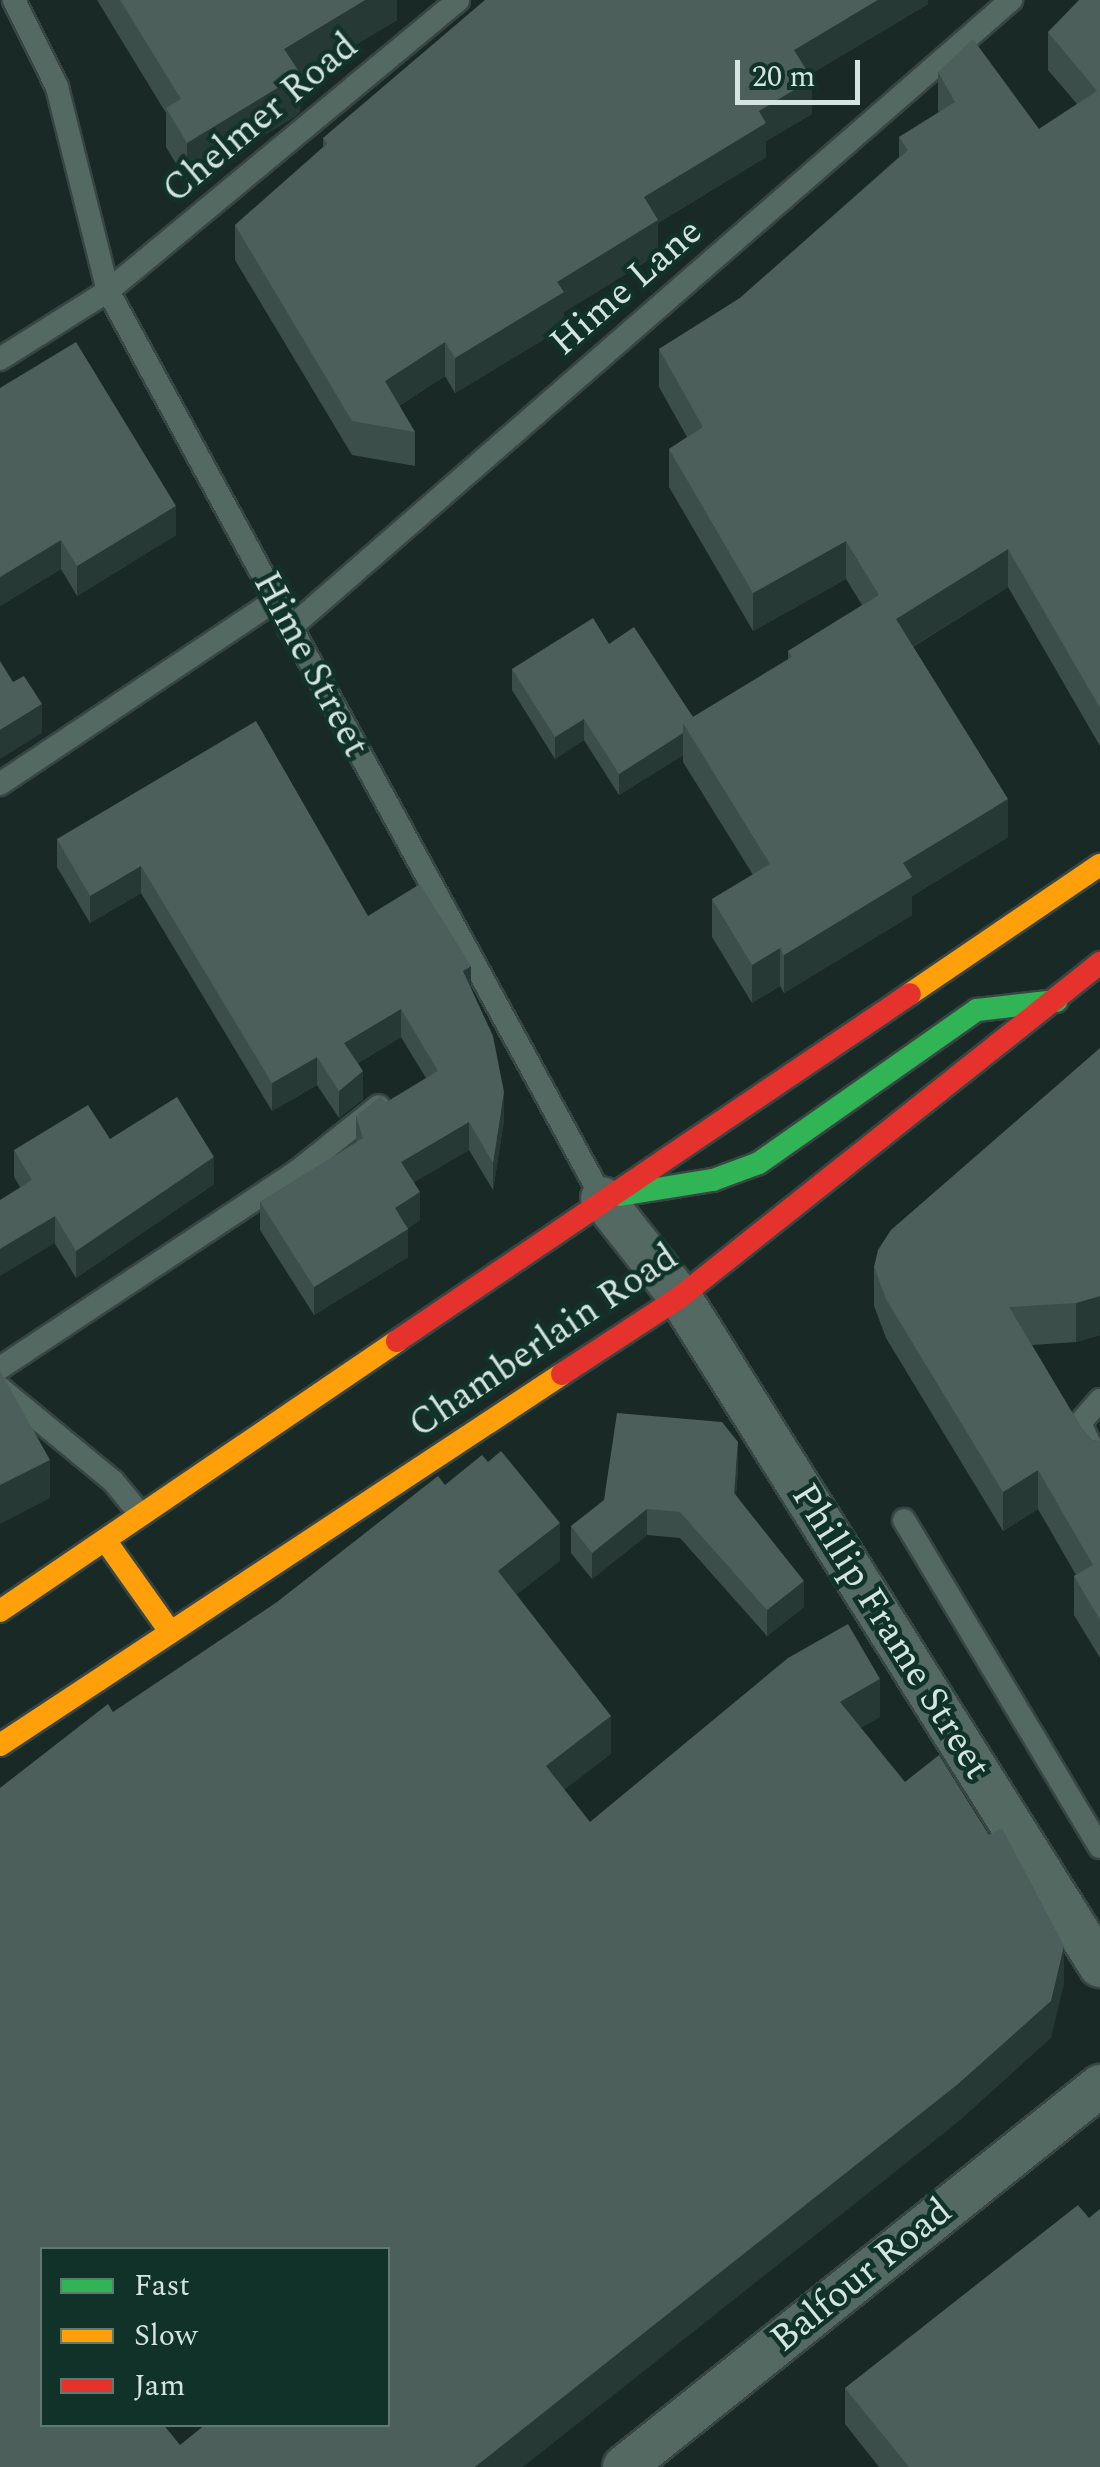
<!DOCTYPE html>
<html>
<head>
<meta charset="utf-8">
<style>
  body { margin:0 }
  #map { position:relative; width:1100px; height:2467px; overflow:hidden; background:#192a26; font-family:Spectral,serif }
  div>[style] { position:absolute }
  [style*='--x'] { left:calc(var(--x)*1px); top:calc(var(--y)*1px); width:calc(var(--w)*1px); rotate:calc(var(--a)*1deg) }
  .roads { filter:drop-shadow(2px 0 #384643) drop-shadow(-2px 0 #384643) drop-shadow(0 2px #384643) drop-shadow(0 -2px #384643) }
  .lane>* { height:22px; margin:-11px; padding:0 11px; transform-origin:11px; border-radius:11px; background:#536962 }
  .street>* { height:42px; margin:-21px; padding:0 21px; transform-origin:21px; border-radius:21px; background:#536962 }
  .fast>* { height:22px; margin:-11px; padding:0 11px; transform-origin:11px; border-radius:11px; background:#30b455 }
  .slow>* { height:22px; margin:-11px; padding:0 11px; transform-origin:11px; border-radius:11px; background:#ff9f0a }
  .jam>* { height:22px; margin:-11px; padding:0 11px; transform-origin:11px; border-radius:11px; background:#e5322d }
  .wall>* { inset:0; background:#3c4e4a }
  .shaded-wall>* { inset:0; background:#273935 }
  .building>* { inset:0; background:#4d5f5a }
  span { translate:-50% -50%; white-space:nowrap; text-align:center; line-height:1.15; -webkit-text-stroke:9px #113229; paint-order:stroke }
  .street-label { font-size:38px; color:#d3e5de }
  .legend { position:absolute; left:40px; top:2247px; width:350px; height:180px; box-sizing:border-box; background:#113229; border:2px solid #5f7a71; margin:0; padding:12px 18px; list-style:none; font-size:30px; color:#d3e5de }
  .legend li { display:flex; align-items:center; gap:20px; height:50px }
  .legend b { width:50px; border:2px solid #5f7a71 }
  .scale { position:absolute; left:735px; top:60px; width:125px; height:45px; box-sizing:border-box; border:5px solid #d3e5de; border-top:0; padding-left:12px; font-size:30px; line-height:35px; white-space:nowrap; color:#d3e5de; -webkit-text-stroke:8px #113229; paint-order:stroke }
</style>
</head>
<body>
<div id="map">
  <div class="roads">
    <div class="lane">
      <div style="--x:14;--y:0;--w:97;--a:63.7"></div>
      <div style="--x:57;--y:87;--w:210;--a:76"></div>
      <div style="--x:108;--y:291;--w:1033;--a:61.42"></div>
      <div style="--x:0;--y:359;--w:128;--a:-32.2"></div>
      <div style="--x:108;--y:291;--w:455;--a:-39.7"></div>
      <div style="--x:289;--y:629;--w:958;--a:-41.06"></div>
      <div style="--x:0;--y:784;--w:329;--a:-33.7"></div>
      <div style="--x:0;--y:1368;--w:354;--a:-33.5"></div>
      <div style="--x:295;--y:1173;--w:107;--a:-38.6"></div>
      <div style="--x:0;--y:1388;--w:146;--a:39.5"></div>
      <div style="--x:113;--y:1481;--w:44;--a:50.5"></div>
      <div style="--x:1100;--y:1400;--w:30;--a:131"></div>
      <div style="--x:1080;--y:1423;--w:47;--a:65.1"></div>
      <div style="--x:904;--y:1520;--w:381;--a:59.1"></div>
    </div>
    <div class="street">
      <div style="--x:602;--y:1198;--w:126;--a:51.8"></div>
      <div style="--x:680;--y:1297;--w:790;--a:57.88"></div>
      <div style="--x:624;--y:2467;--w:610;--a:-38.67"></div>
    </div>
    <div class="fast">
      <div style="--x:620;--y:1195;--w:94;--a:-9.2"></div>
      <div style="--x:713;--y:1180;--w:49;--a:-20.3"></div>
      <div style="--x:759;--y:1163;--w:266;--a:-35.1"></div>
      <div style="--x:977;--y:1010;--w:80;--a:-6.5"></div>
    </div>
    <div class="slow">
      <div style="--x:910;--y:994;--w:230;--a:-34.2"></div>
      <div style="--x:105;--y:1540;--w:110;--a:54.6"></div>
      <div style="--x:0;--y:1611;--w:480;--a:-34.2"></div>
      <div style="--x:0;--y:1745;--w:673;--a:-33.43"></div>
    </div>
    <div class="jam">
      <div style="--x:397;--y:1341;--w:619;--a:-34.07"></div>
      <div style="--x:562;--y:1374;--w:141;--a:-33.1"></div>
      <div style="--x:680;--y:1297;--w:537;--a:-38.49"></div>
    </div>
  </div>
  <div class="wall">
    <div style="clip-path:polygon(97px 0,397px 0,397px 20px,300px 78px,300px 112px,294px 117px,187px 182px,166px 147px,166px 113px)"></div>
    <div style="clip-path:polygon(928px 0,928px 4px,809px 75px,812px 114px,766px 141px,766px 157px,658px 223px,658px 254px,564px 312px,564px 327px,455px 393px,445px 376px,399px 406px,415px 432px,415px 466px,352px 455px,235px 260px,235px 225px,323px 147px,323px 138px)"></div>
    <div style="clip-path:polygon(1100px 0,1100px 746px,1008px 587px,913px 647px,1008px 837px,912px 896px,912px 915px,784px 993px,780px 986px,752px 1003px,712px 937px,712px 899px,753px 875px,683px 762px,683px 755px,619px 795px,584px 740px,555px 759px,512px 690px,512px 669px,609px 644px,693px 717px,788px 659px,788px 651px,862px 605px,846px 579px,753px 631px,669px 487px,669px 449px,687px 437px,659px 387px,659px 349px,740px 298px,899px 157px,899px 137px,939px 113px,938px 110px,938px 72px,1039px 129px,1077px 104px,1048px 70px,1048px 32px)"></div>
    <div style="clip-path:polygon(0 388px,176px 535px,77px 596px,61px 569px,0 606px)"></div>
    <div style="clip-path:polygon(57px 839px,368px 916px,471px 988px,504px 1120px,493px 1190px,469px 1150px,414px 1182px,420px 1220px,408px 1228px,408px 1257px,314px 1315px,260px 1230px,260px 1202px,356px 1143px,356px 1116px,385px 1103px,426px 1078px,401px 1037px,358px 1063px,363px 1099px,339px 1118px,317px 1085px,272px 1111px,141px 893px,90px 923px,57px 867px)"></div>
    <div style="clip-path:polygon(1100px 1048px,1100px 1335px,1076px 1342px,1032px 1345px,1082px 1429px,1092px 1440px,1100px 1441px,1100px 1658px,1074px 1615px,1074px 1576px,1076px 1575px,1038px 1509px,1003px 1531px,886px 1338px,874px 1306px,874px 1267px)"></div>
    <div style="clip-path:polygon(110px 1139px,214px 1184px,76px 1278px,14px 1177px,14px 1150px)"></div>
    <div style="clip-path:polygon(738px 1469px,736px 1495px,804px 1607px,767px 1636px,680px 1538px,647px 1535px,592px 1579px,571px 1553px,571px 1526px)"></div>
    <div style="clip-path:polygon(1089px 2218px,1100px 2467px,879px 2467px,845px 2424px,845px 2388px)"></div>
  </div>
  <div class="shaded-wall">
    <div style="clip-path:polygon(365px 0,397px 0,397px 20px,300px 78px,300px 112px,294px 117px,187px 182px,187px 143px,284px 49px)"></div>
    <div style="clip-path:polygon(878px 0,928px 0,928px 4px,794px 84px,794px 50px)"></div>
    <div style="clip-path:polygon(812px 79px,812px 114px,766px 141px,766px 157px,658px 223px,658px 254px,564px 312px,564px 327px,455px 393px,455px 358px,557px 282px,644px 197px,759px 111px)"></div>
    <div style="clip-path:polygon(445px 342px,445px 376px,385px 415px,385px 381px)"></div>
    <div style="clip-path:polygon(176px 506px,176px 535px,77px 596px,77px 566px)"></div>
    <div style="clip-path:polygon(61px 540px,61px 569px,0 606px,0 577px)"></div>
    <div style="clip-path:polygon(846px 541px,846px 579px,753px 631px,753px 593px)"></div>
    <div style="clip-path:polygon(1008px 549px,1008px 587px,896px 657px,896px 619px)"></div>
    <div style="clip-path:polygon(42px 704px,42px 733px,0 759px,0 730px)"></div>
    <div style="clip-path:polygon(584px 719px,584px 740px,555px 759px,555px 737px)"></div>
    <div style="clip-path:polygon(683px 733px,683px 755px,619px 795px,619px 774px)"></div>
    <div style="clip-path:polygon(1008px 799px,1008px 837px,912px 896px,912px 915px,784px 993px,784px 955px,903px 863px)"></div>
    <div style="clip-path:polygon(141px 866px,141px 893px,90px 923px,90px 896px)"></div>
    <div style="clip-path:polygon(780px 948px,780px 986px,752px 1003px,752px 965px)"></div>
    <div style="clip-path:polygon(471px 966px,471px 994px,463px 971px)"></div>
    <div style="clip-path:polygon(401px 1009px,401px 1037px,344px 1071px,344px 1043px)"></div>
    <div style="clip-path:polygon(317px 1057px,317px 1085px,272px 1111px,272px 1083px)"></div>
    <div style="clip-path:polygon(363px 1071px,363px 1099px,339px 1118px,339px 1091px)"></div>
    <div style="clip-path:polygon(504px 1092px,504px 1120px,493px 1190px,493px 1163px)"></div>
    <div style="clip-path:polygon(469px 1122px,469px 1150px,401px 1190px,401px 1162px)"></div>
    <div style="clip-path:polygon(214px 1157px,214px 1184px,76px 1278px,76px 1251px)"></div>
    <div style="clip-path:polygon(420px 1192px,420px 1220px,395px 1236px,395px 1208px)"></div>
    <div style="clip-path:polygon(55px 1216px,55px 1243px,0 1276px,0 1249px)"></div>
    <div style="clip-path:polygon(408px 1229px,408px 1257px,314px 1315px,314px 1287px)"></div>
    <div style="clip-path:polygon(1100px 1296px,1100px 1335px,1076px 1342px,1076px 1303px)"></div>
    <div style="clip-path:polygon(738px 1442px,738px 1469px,734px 1519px,734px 1493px)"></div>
    <div style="clip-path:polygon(50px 1460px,50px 1498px,0 1524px,0 1485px)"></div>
    <div style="clip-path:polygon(1038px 1470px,1038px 1509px,1003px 1531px,1003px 1492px)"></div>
    <div style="clip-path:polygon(647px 1509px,647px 1535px,592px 1579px,592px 1553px)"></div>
    <div style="clip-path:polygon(560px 1523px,560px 1561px,498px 1609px,498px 1571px)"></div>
    <div style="clip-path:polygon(804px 1581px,804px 1607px,767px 1636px,767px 1610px)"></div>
    <div style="clip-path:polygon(880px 1679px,880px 1717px,840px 1740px,840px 1702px)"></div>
    <div style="clip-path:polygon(611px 1716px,611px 1754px,546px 1804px,546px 1766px)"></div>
    <div style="clip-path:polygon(1064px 1946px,1064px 1984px,1051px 2038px,958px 2122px,523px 2467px,475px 2467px)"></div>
  </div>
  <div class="building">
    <div style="clip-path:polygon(120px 0,365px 0,284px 49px,300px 73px,294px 78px,187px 143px,166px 108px,181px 99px)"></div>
    <div style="clip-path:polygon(485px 0,878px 0,794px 50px,812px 79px,759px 111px,766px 123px,644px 197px,658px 220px,557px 282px,564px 292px,455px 358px,445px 342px,385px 381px,415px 432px,352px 421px,235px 225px,327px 144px,323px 138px)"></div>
    <div style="clip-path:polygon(1079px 0,1100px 0,1100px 708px,1008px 549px,896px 619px,1008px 799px,903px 863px,912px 877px,784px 955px,780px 948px,752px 965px,712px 899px,770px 864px,683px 723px,792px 657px,788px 651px,879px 595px,846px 541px,753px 593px,669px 449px,703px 427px,659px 349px,740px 298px,908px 150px,899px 137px,955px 102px,938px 72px,973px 39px,1039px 129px,1097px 91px,1048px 32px)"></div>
    <div style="clip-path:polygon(76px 342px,176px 506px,77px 566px,61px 540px,0 577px,0 388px)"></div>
    <div style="clip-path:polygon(593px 618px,609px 644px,634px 627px,693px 717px,683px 723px,683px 733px,619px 774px,584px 719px,555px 737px,512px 669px)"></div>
    <div style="clip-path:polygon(0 661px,13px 682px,24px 676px,42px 704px,0 730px)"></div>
    <div style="clip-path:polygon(256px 721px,368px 916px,420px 884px,471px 966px,463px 971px,493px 1036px,504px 1092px,493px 1163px,469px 1122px,401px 1162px,420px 1192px,395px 1208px,408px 1229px,314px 1287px,260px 1202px,363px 1138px,356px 1116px,381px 1096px,385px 1103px,438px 1071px,401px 1009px,344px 1043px,363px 1071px,339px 1091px,317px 1057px,272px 1083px,141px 866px,90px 896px,57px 839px)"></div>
    <div style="clip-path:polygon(1100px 1048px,1100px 1296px,1076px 1303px,1009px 1307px,1082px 1429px,1092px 1440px,1100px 1441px,1100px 1620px,1074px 1576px,1093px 1565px,1038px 1470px,1003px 1492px,886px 1299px,874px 1267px,878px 1250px,891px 1230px)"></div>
    <div style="clip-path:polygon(177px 1097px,214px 1157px,76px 1251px,55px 1216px,0 1249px,0 1200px,32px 1180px,14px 1150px,88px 1105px,110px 1139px)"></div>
    <div style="clip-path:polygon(0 1371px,50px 1460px,0 1485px)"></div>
    <div style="clip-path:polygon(617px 1413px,722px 1422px,738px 1442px,734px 1493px,804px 1581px,767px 1610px,680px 1512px,647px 1509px,592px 1553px,571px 1526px,604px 1500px)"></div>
    <div style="clip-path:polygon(evenodd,501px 1451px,560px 1523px,498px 1571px,611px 1716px,546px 1766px,590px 1822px,788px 1658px,848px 1624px,880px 1679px,840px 1702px,905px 1782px,939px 1755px,989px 1835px,1002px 1828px,1064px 1946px,1051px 2001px,958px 2084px,475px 2467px,0 2467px,0 1788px,108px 1704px,113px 1712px,277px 1602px,438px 1476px,445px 1485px,482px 1455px,488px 1462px,501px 1451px,42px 2250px,388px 2250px,388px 2424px,206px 2424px,180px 2445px,163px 2424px,42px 2424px,42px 2250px)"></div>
    <div style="clip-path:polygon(1078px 2205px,1089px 2218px,1100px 2209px,1100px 2467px,909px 2467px,845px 2388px)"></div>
  </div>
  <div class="street-label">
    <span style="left:261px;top:119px;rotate:-40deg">Chelmer Road</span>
    <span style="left:627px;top:288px;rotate:-41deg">Hime Lane</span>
    <span style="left:310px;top:665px;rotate:62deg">Hime Street</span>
    <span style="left:544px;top:1342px;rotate:-34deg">Chamberlain Road</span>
    <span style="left:890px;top:1632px;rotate:58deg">Phillip Frame Street</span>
    <span style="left:862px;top:2276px;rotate:-39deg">Balfour Road</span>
  </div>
  <ul class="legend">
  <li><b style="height:12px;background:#30b455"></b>Fast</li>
  <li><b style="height:12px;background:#ff9f0a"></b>Slow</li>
  <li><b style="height:12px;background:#e5322d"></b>Jam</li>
  </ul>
  <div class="scale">20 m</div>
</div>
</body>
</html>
